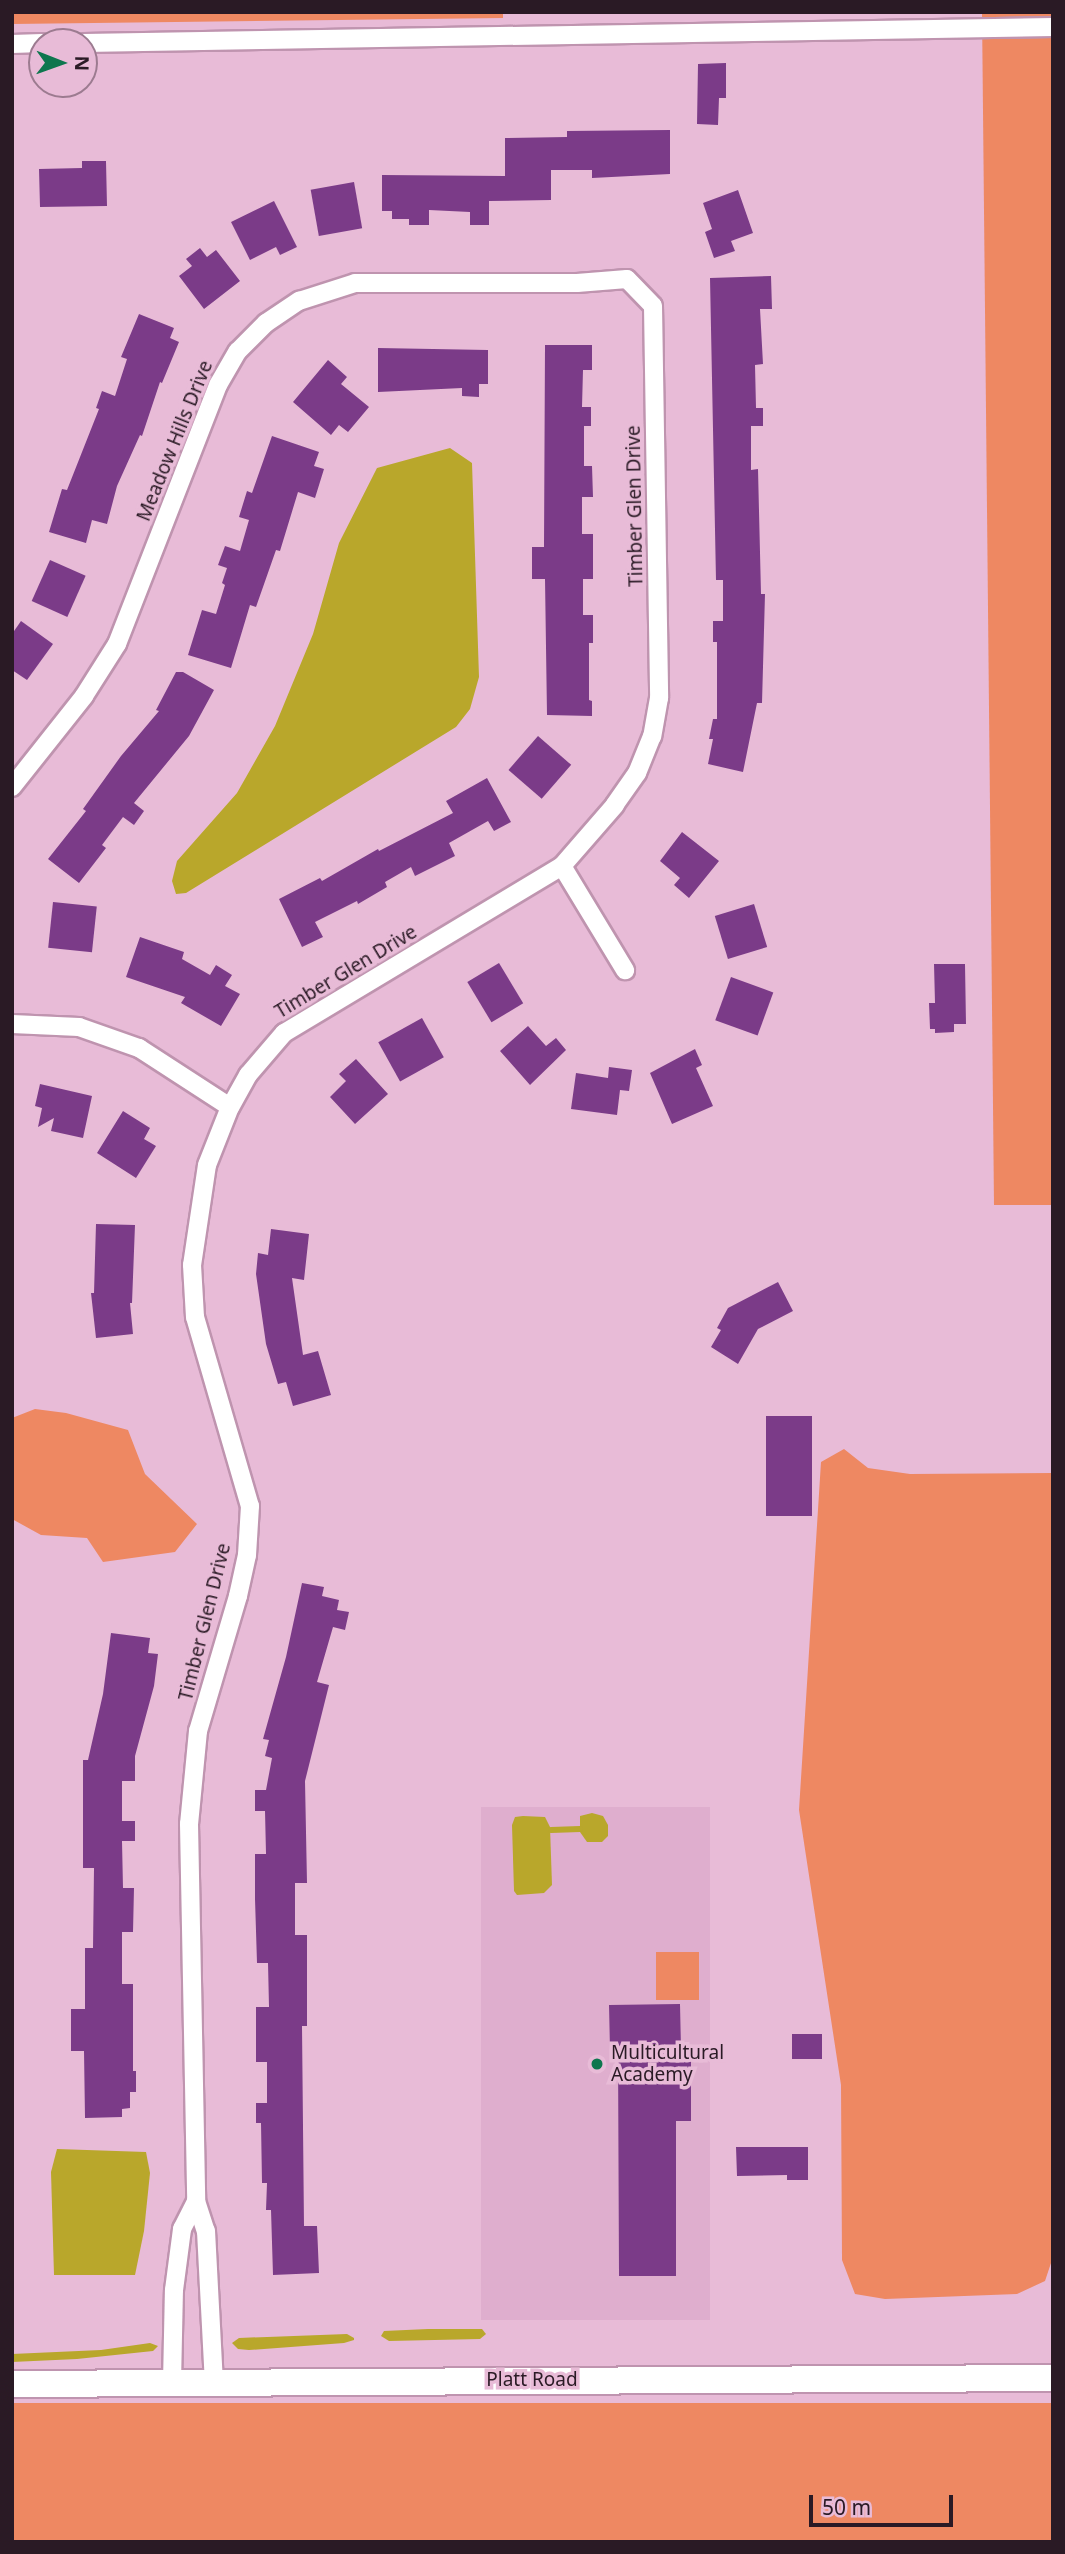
<!DOCTYPE html>
<html>
<head>
<meta charset="utf-8">
<style>
  body { margin:0 }
  #map { position:relative; width:1065px; height:2554px; overflow:hidden; background:#e8bbd7; font-family:"Noto Sans",sans-serif }
  div>[style] { position:absolute }
  [style*='--x'] { left:calc(var(--x)*1px); top:calc(var(--y)*1px); width:calc(var(--w)*1px); rotate:calc(var(--a)*1deg) }
  .built>* { inset:0; background:#dfaece; transform-origin:0 0 }
  .green>* { inset:0; background:#ee8862; transform-origin:0 0 }
  .water>* { inset:0; background:#b9a72b }
  .stream>* { height:6px; margin:-3px; padding:0 3px; transform-origin:3px; border-radius:3px; background:#b9a72b }
  .building>* { inset:0; background:#7b3b88; transform-origin:0 0 }
  .roads { filter:drop-shadow(2px 0 #bf94af) drop-shadow(-2px 0 #bf94af) drop-shadow(0 2px #bf94af) drop-shadow(0 -2px #bf94af) }
  .minor>* { height:18px; margin:-9px; padding:0 9px; transform-origin:9px; border-radius:9px; background:#fff }
  .secondary>* { height:26px; margin:-13px; padding:0 13px; transform-origin:13px; border-radius:13px; background:#fff }
  .dots>* { width:19px; height:19px; translate:-50% -50%; box-sizing:border-box; border:4px solid #e8bbd7; border-radius:50% }
  span { translate:-50% -50%; white-space:nowrap; text-align:center; line-height:1.15; -webkit-text-stroke:7px #e8bbd7; paint-order:stroke }
  .street-label { font-size:19px; color:#2a1a25 }
  .poi-label { font-size:19px; color:#2a1a25 }
  .left { translate:0 -50%; text-align:left }
  .frame { position:absolute; inset:0; border:14px solid #2a1a25; pointer-events:none }
  .north { position:absolute; left:28px; top:28px; width:70px; height:70px; box-sizing:border-box; background:#e8bbd7; border:2px solid #9c7b90; border-radius:50%; rotate:91deg; font-size:19px; font-weight:700; line-height:28px; text-align:center; color:#2a1a25 }
  .north::after { content:''; display:block; margin:auto; width:24px; height:32px; background:#0e764e; clip-path:polygon(50% 0,100% 100%,50% 72%,0 100%) }
  .scale { position:absolute; left:809px; top:2495px; width:144px; height:32px; box-sizing:border-box; border:4px solid #2a1a25; border-top:0; padding-left:9px; font-size:21px; line-height:24px; white-space:nowrap; color:#2a1a25; -webkit-text-stroke:5px #e8bbd7; paint-order:stroke }
</style>
</head>
<body>
<div id="map">
  <div class="built">
    <div style="left:710px;top:1807px;width:513px;height:229px;rotate:90deg"></div>
  </div>
  <div class="green">
    <div style="clip-path:polygon(12px 12px,503px 12px,503px 18px,12px 24px)"></div>
    <div style="clip-path:polygon(982px 12px,1053px 12px,1053px 1205px,994px 1205px)"></div>
    <div style="clip-path:polygon(35px 1409px,66px 1413px,128px 1430px,145px 1474px,197px 1524px,175px 1552px,103px 1562px,87px 1538px,41px 1535px,12px 1519px,12px 1418px)"></div>
    <div style="clip-path:polygon(844px 1449px,868px 1468px,910px 1474px,1053px 1473px,1053px 2257px,1045px 2281px,1017px 2294px,885px 2299px,855px 2294px,842px 2260px,841px 2085px,799px 1810px,821px 1462px)"></div>
    <div style="left:699px;top:1952px;width:48px;height:43px;rotate:90deg"></div>
    <div style="left:1053px;top:2403px;width:139px;height:1041px;rotate:90deg"></div>
  </div>
  <div class="water">
    <div style="clip-path:polygon(450px 448px,472px 463px,479px 677px,470px 709px,456px 727px,186px 893px,176px 894px,172px 881px,177px 861px,237px 793px,275px 726px,313px 634px,339px 543px,377px 468px)"></div>
    <div style="clip-path:polygon(592px 1813px,603px 1816px,608px 1825px,608px 1836px,602px 1842px,587px 1842px,580px 1832px,580px 1816px)"></div>
    <div style="clip-path:polygon(523px 1816px,545px 1817px,550px 1827px,552px 1885px,544px 1893px,517px 1895px,514px 1891px,512px 1825px,515px 1817px)"></div>
    <div style="clip-path:polygon(57px 2149px,146px 2152px,150px 2173px,144px 2231px,135px 2275px,54px 2275px,51px 2172px)"></div>
    <div style="clip-path:polygon(428px 2329px,482px 2329px,486px 2334px,480px 2339px,389px 2341px,381px 2336px,384px 2331px)"></div>
    <div style="clip-path:polygon(347px 2334px,354px 2338px,354px 2340px,344px 2343px,249px 2350px,238px 2349px,232px 2343px,239px 2338px)"></div>
    <div style="clip-path:polygon(150px 2343px,158px 2346px,153px 2351px,77px 2359px,12px 2362px,12px 2354px,101px 2350px)"></div>
  </div>
  <div class="stream">
    <div style="--x:551;--y:1830;--w:29;--a:-2"></div>
  </div>
  <div class="building">
    <div style="clip-path:polygon(726px 63px,726px 98px,719px 98px,718px 125px,697px 124px,698px 64px)"></div>
    <div style="clip-path:polygon(670px 130px,670px 174px,592px 178px,592px 170px,551px 170px,551px 200px,489px 201px,489px 225px,470px 225px,470px 212px,429px 210px,429px 225px,409px 225px,409px 219px,392px 219px,392px 211px,382px 211px,382px 175px,505px 176px,505px 138px,567px 137px,567px 131px)"></div>
    <div style="clip-path:polygon(82px 161px,106px 161px,107px 206px,40px 207px,39px 169px,82px 168px)"></div>
    <div style="left:354px;top:182px;width:47px;height:44px;rotate:80deg"></div>
    <div style="clip-path:polygon(738px 190px,753px 233px,731px 241px,735px 251px,714px 258px,705px 232px,712px 229px,703px 203px)"></div>
    <div style="clip-path:polygon(274px 201px,297px 247px,280px 255px,276px 247px,250px 260px,231px 222px)"></div>
    <div style="clip-path:polygon(200px 248px,207px 257px,216px 250px,240px 281px,204px 309px,179px 276px,192px 266px,186px 259px)"></div>
    <div style="clip-path:polygon(771px 276px,772px 309px,760px 309px,763px 364px,755px 365px,756px 408px,763px 408px,763px 426px,751px 426px,751px 470px,758px 469px,761px 594px,765px 594px,762px 703px,757px 703px,743px 772px,708px 764px,713px 739px,709px 739px,713px 719px,717px 719px,717px 642px,713px 642px,713px 621px,723px 621px,723px 580px,716px 580px,710px 278px)"></div>
    <div style="clip-path:polygon(139px 314px,174px 328px,170px 338px,179px 342px,162px 383px,160px 382px,142px 436px,140px 435px,117px 486px,107px 524px,92px 520px,86px 543px,49px 532px,62px 489px,67px 490px,99px 409px,96px 408px,102px 391px,115px 396px,127px 359px,121px 357px)"></div>
    <div style="clip-path:polygon(545px 345px,592px 345px,592px 370px,583px 370px,582px 407px,591px 407px,591px 426px,584px 426px,584px 466px,592px 466px,593px 497px,582px 497px,582px 534px,593px 534px,593px 579px,583px 579px,583px 615px,593px 615px,593px 643px,589px 643px,589px 700px,592px 701px,592px 716px,547px 715px,545px 579px,532px 579px,532px 547px,544px 547px)"></div>
    <div style="clip-path:polygon(378px 348px,488px 350px,488px 384px,479px 384px,479px 397px,462px 396px,462px 388px,378px 392px)"></div>
    <div style="clip-path:polygon(328px 360px,347px 377px,341px 384px,369px 407px,348px 432px,339px 425px,331px 435px,293px 402px)"></div>
    <div style="clip-path:polygon(272px 436px,319px 452px,314px 466px,324px 469px,315px 498px,298px 492px,280px 551px,276px 550px,256px 607px,250px 605px,231px 668px,188px 655px,202px 610px,216px 614px,225px 585px,222px 583px,227px 568px,218px 565px,225px 546px,240px 551px,249px 520px,239px 517px,247px 491px,252px 493px)"></div>
    <div style="left:50px;top:560px;width:39px;height:45px;rotate:24deg"></div>
    <div style="clip-path:polygon(21px 621px,53px 644px,27px 680px,12px 670px,12px 634px)"></div>
    <div style="clip-path:polygon(176px 672px,183px 672px,214px 690px,189px 736px,134px 803px,144px 811px,134px 825px,123px 817px,102px 845px,106px 848px,79px 883px,48px 859px,86px 811px,83px 809px,121px 756px,159px 711px,156px 710px)"></div>
    <div style="left:538px;top:736px;width:44px;height:45px;rotate:41deg"></div>
    <div style="clip-path:polygon(487px 778px,511px 822px,494px 831px,488px 821px,449px 843px,455px 856px,415px 876px,411px 867px,385px 882px,387px 887px,358px 904px,357px 901px,315px 922px,323px 937px,302px 947px,279px 899px,320px 878px,322px 881px,378px 849px,379px 851px,453px 813px,446px 801px)"></div>
    <div style="clip-path:polygon(682px 832px,719px 861px,689px 898px,674px 885px,680px 878px,660px 861px)"></div>
    <div style="left:53px;top:902px;width:44px;height:46px;rotate:6deg"></div>
    <div style="left:754px;top:904px;width:45px;height:41px;rotate:73deg"></div>
    <div style="clip-path:polygon(140px 937px,184px 952px,182px 959px,210px 975px,216px 965px,232px 975px,225px 986px,240px 994px,221px 1026px,181px 1003px,185px 997px,126px 977px)"></div>
    <div style="left:499px;top:963px;width:47px;height:37px;rotate:59deg"></div>
    <div style="clip-path:polygon(934px 964px,965px 964px,966px 1024px,954px 1024px,954px 1032px,935px 1033px,935px 1029px,930px 1029px,929px 1003px,935px 1003px)"></div>
    <div style="left:731px;top:977px;width:45px;height:46px;rotate:20deg"></div>
    <div style="left:422px;top:1018px;width:45px;height:50px;rotate:61deg"></div>
    <div style="clip-path:polygon(528px 1026px,546px 1046px,556px 1038px,566px 1050px,530px 1085px,500px 1051px)"></div>
    <div style="clip-path:polygon(695px 1049px,702px 1065px,696px 1068px,713px 1106px,672px 1124px,650px 1073px)"></div>
    <div style="clip-path:polygon(356px 1059px,388px 1094px,355px 1124px,330px 1097px,346px 1081px,339px 1074px)"></div>
    <div style="clip-path:polygon(609px 1067px,632px 1070px,629px 1091px,620px 1090px,617px 1115px,571px 1109px,576px 1073px,608px 1078px)"></div>
    <div style="clip-path:polygon(40px 1084px,92px 1096px,83px 1138px,51px 1131px,54px 1118px,38px 1127px,42px 1108px,35px 1106px)"></div>
    <div style="clip-path:polygon(123px 1111px,150px 1128px,144px 1139px,156px 1146px,136px 1178px,97px 1153px)"></div>
    <div style="clip-path:polygon(96px 1224px,135px 1225px,132px 1303px,130px 1303px,133px 1334px,96px 1338px,91px 1293px,94px 1293px)"></div>
    <div style="clip-path:polygon(271px 1229px,309px 1234px,304px 1280px,292px 1278px,303px 1355px,318px 1351px,331px 1395px,293px 1406px,286px 1382px,278px 1384px,266px 1344px,256px 1274px,258px 1253px,268px 1255px)"></div>
    <div style="clip-path:polygon(778px 1282px,793px 1311px,758px 1329px,738px 1364px,711px 1347px,721px 1330px,717px 1328px,728px 1308px)"></div>
    <div style="left:766px;top:1416px;width:46px;height:100px"></div>
    <div style="clip-path:polygon(302px 1583px,324px 1587px,322px 1596px,339px 1600px,337px 1610px,349px 1612px,345px 1630px,333px 1627px,317px 1682px,329px 1685px,305px 1781px,307px 1883px,295px 1883px,295px 1935px,307px 1935px,307px 2026px,302px 2026px,304px 2226px,317px 2226px,319px 2273px,273px 2275px,271px 2210px,266px 2210px,267px 2183px,262px 2183px,261px 2123px,256px 2123px,256px 2103px,267px 2103px,267px 2062px,256px 2062px,256px 2007px,269px 2007px,268px 1963px,257px 1963px,255px 1899px,255px 1854px,266px 1854px,265px 1811px,255px 1811px,255px 1790px,266px 1790px,272px 1758px,265px 1756px,269px 1740px,263px 1739px,286px 1657px)"></div>
    <div style="clip-path:polygon(111px 1633px,150px 1638px,148px 1653px,158px 1654px,154px 1686px,135px 1756px,135px 1781px,122px 1781px,122px 1821px,135px 1821px,135px 1841px,122px 1841px,123px 1888px,134px 1888px,133px 1932px,122px 1932px,122px 1984px,133px 1984px,133px 2071px,136px 2071px,136px 2092px,130px 2092px,130px 2108px,122px 2109px,122px 2117px,85px 2118px,84px 2051px,71px 2051px,71px 2009px,85px 2009px,85px 1948px,93px 1948px,94px 1868px,83px 1868px,83px 1760px,88px 1760px,103px 1694px)"></div>
    <div style="clip-path:polygon(680px 2004px,681px 2048px,691px 2048px,691px 2121px,676px 2121px,676px 2276px,619px 2276px,618px 2050px,610px 2050px,609px 2005px)"></div>
    <div style="left:792px;top:2034px;width:30px;height:25px"></div>
    <div style="clip-path:polygon(736px 2147px,808px 2147px,808px 2180px,787px 2180px,787px 2175px,737px 2176px)"></div>
  </div>
  <div class="roads">
    <div class="minor">
      <div style="--x:84;--y:43;--w:969;--a:-0.95"></div>
      <div style="--x:12;--y:44;--w:30;--a:-2"></div>
      <div style="--x:12;--y:787;--w:116;--a:-51.6"></div>
      <div style="--x:84;--y:696;--w:62;--a:-57.6"></div>
      <div style="--x:117;--y:644;--w:278;--a:-68.7"></div>
      <div style="--x:218;--y:385;--w:39;--a:-60"></div>
      <div style="--x:238;--y:351;--w:40;--a:-45"></div>
      <div style="--x:266;--y:323;--w:40;--a:-34"></div>
      <div style="--x:299;--y:301;--w:59;--a:-17.8"></div>
      <div style="--x:355;--y:283;--w:222;--a:0"></div>
      <div style="--x:577;--y:283;--w:50;--a:-4.6"></div>
      <div style="--x:627;--y:279;--w:37;--a:46"></div>
      <div style="--x:653;--y:306;--w:392;--a:89.1"></div>
      <div style="--x:659;--y:698;--w:39;--a:100"></div>
      <div style="--x:652;--y:736;--w:40;--a:112"></div>
      <div style="--x:637;--y:773;--w:39;--a:125"></div>
      <div style="--x:615;--y:805;--w:81;--a:131"></div>
      <div style="--x:562;--y:866;--w:324;--a:149"></div>
      <div style="--x:284;--y:1033;--w:55;--a:130.6"></div>
      <div style="--x:248;--y:1075;--w:37;--a:119"></div>
      <div style="--x:230;--y:1107;--w:62;--a:111.6"></div>
      <div style="--x:207;--y:1165;--w:101;--a:98.5"></div>
      <div style="--x:192;--y:1265;--w:52;--a:86.7"></div>
      <div style="--x:195;--y:1317;--w:197;--a:73.8"></div>
      <div style="--x:250;--y:1506;--w:49;--a:93.5"></div>
      <div style="--x:247;--y:1555;--w:42;--a:102.4"></div>
      <div style="--x:238;--y:1596;--w:141;--a:106.5"></div>
      <div style="--x:198;--y:1731;--w:93;--a:95.5"></div>
      <div style="--x:189;--y:1824;--w:377;--a:88.9"></div>
      <div style="--x:196;--y:2201;--w:32;--a:72"></div>
      <div style="--x:206;--y:2231;--w:152;--a:87"></div>
      <div style="--x:562;--y:866;--w:122;--a:58.8"></div>
      <div style="--x:12;--y:1024;--w:67;--a:2.6"></div>
      <div style="--x:79;--y:1027;--w:64;--a:19.3"></div>
      <div style="--x:139;--y:1048;--w:108;--a:33"></div>
      <div style="--x:172;--y:2383;--w:93;--a:-88.8"></div>
      <div style="--x:174;--y:2290;--w:62;--a:-82.5"></div>
      <div style="--x:182;--y:2229;--w:31;--a:-63"></div>
    </div>
    <div class="secondary">
      <div style="--x:12;--y:2384;--w:1041;--a:-0.33"></div>
    </div>
  </div>
  <div class="dots">
    <div style="left:597px;top:2064px;background:#0e764e"></div>
  </div>
  <div class="street-label">
    <span style="left:175px;top:441px;rotate:-68deg">Meadow Hills Drive</span>
    <span style="left:635px;top:506px;rotate:-91deg">Timber Glen Drive</span>
    <span style="left:346px;top:972px;rotate:-31deg">Timber Glen Drive</span>
    <span style="left:205px;top:1622px;rotate:-76deg">Timber Glen Drive</span>
    <span style="left:532px;top:2380px">Platt Road</span>
  </div>
  <div class="poi-label">
    <span class="left" style="left:611px;top:2064px">Multicultural<br>Academy</span>
  </div>
  <div class="frame"></div>
  <div class="north">N</div>
  <div class="scale">50 m</div>
</div>
</body>
</html>
